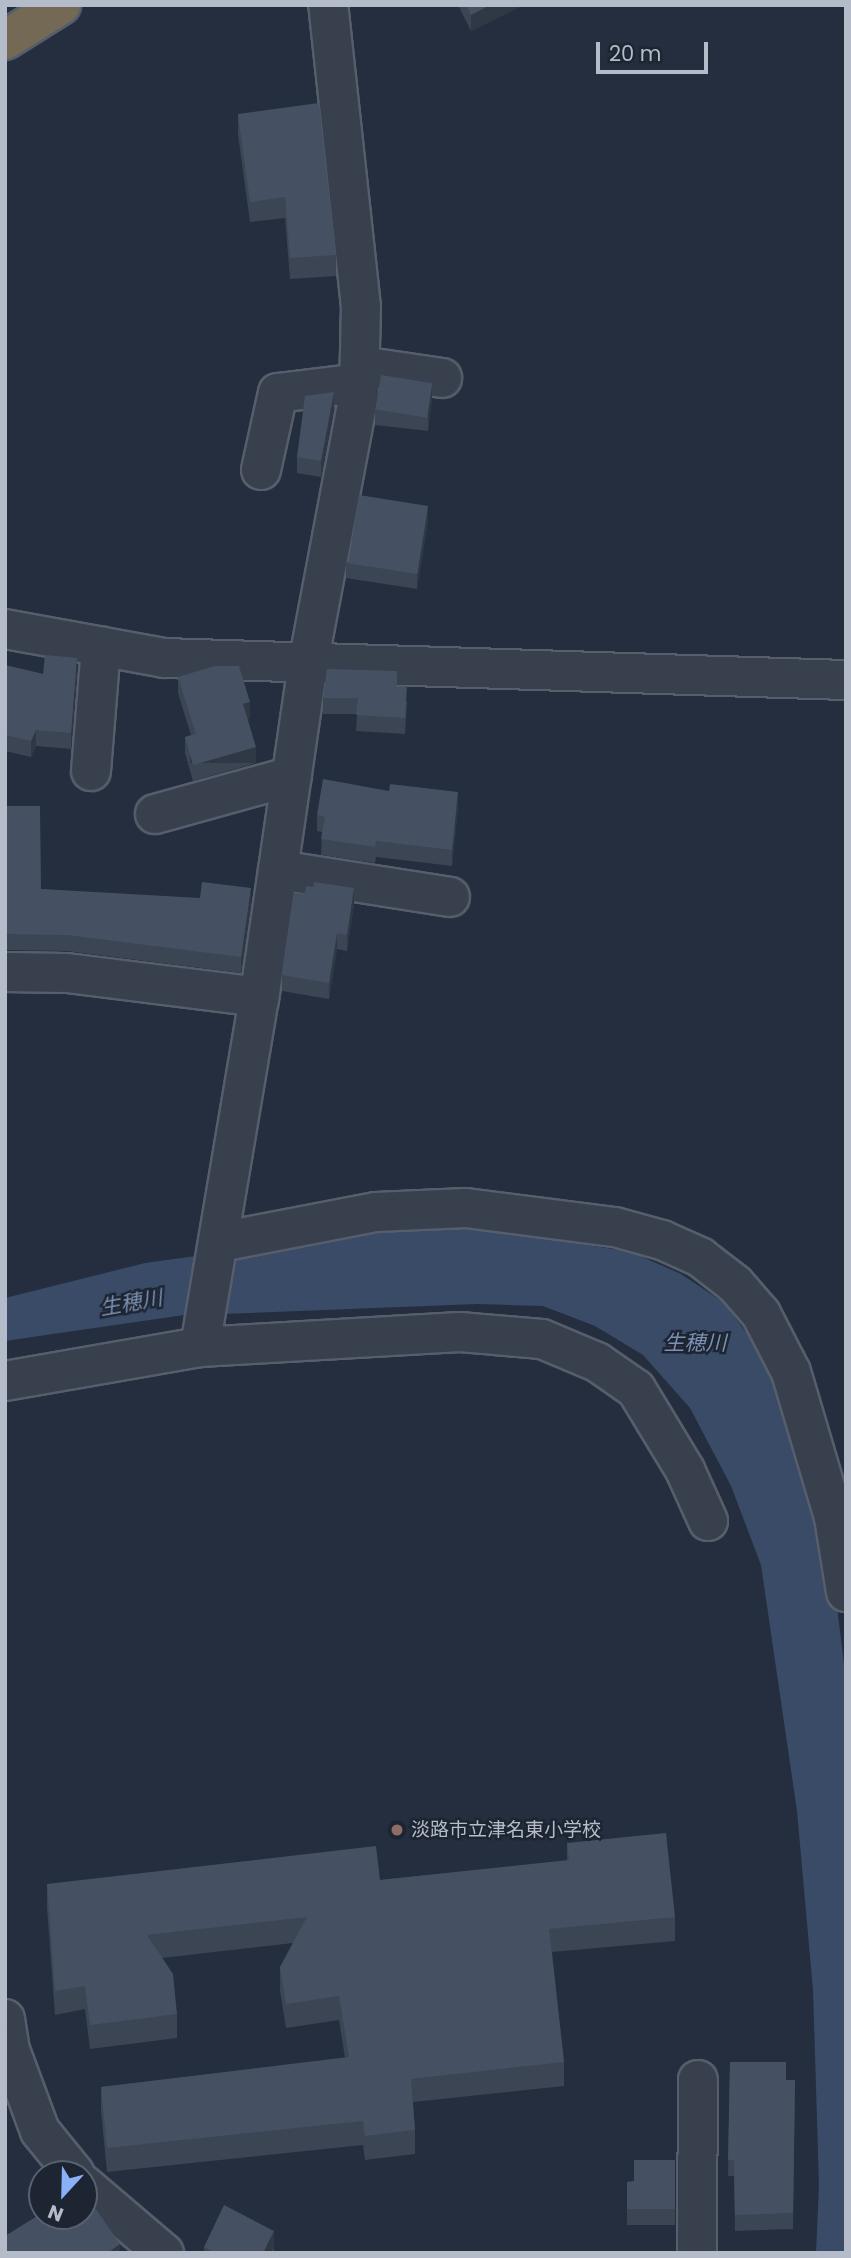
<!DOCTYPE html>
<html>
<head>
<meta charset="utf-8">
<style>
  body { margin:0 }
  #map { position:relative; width:851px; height:2258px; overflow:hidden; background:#242e3e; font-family:Poppins,"Noto Sans JP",sans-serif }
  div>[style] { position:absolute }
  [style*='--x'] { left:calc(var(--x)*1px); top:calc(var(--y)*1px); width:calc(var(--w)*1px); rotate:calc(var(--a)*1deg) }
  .water>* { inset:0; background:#394b67 }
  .roads { filter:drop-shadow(2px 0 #565e6c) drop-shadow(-2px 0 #565e6c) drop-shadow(0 2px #565e6c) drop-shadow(0 -2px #565e6c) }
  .minor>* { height:38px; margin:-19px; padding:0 19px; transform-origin:19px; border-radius:19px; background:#38404e }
  .highway>* { height:38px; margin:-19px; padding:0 19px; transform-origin:19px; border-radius:19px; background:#746955 }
  .wall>* { inset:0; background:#3b4554; transform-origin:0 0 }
  .shaded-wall>* { inset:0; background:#303845; transform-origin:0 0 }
  .building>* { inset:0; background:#455062; transform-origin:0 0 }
  .dots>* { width:19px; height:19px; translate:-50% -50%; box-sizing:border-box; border:4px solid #1d2533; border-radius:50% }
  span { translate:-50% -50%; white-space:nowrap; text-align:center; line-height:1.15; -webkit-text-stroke:5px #1d2533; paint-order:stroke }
  .poi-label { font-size:19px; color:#b4bbc9 }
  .left { translate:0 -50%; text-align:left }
  .water-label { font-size:21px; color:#7c90b1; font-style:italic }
  .frame { position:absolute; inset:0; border:7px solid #b4bbc9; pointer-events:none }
  .north { position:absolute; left:28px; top:2160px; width:70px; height:70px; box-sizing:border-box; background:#1d2533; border:2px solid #59616f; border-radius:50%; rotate:202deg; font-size:19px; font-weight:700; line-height:28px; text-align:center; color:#b4bbc9 }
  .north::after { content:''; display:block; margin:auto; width:24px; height:32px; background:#8ab0f8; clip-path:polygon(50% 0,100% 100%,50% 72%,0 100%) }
  .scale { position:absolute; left:596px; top:42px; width:112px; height:32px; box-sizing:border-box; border:4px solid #b4bbc9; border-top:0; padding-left:9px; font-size:21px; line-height:24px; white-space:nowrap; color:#b4bbc9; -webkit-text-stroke:5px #1d2533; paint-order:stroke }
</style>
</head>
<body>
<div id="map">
  <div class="water">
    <div style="clip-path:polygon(483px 1228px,631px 1252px,681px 1274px,723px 1302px,753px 1341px,776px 1387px,815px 1493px,835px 1590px,846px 1681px,846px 2253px,816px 2253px,819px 2185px,813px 1990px,797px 1811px,761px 1565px,731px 1486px,690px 1408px,643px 1355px,595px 1326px,543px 1306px,477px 1304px,223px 1314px,229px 1273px,240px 1254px,397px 1229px)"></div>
    <div style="clip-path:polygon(203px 1255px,191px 1314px,5px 1341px,5px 1298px,145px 1263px)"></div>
  </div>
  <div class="roads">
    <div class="minor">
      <div style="--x:361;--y:366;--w:82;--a:8.4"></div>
      <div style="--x:261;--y:470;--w:79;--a:-77.6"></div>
      <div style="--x:278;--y:393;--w:82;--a:-7"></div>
      <div style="--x:5;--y:629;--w:162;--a:10.3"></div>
      <div style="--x:164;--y:658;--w:682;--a:1.85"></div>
      <div style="--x:91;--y:771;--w:125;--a:-85.4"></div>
      <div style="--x:155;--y:814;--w:142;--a:-15.5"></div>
      <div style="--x:278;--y:870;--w:174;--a:8.9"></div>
      <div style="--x:5;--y:972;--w:62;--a:0.9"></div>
      <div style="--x:67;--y:973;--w:193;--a:7.1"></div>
      <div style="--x:220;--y:1242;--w:159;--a:-10.9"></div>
      <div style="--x:376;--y:1212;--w:90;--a:-2.5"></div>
      <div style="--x:466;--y:1208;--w:150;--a:7.3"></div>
      <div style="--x:615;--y:1227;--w:49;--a:15.5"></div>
      <div style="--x:662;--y:1240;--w:42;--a:24.1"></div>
      <div style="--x:700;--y:1257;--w:44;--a:37.6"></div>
      <div style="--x:735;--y:1284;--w:40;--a:49"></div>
      <div style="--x:761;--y:1314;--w:65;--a:62.7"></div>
      <div style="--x:791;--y:1372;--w:151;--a:73.5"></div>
      <div style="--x:834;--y:1517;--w:76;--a:80.9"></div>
      <div style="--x:200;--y:1347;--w:260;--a:-3.3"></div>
      <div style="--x:460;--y:1332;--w:82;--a:4.9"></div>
      <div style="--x:542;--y:1339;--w:60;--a:22.7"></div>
      <div style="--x:597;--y:1362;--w:47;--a:34.7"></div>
      <div style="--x:636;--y:1389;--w:95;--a:58.8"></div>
      <div style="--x:685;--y:1470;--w:56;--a:65.7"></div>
      <div style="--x:5;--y:1381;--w:198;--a:-9.9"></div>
      <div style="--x:200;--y:1347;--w:352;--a:-80.4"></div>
      <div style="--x:259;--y:1000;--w:340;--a:-81.7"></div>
      <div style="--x:308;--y:664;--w:276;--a:-79.3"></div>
      <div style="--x:359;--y:393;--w:86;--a:-88.7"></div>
      <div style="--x:361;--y:307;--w:304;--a:-96.2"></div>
      <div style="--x:5;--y:2019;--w:31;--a:81"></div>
      <div style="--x:10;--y:2050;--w:86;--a:69.7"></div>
      <div style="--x:40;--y:2131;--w:55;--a:50.9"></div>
      <div style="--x:84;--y:2185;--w:105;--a:40.4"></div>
      <div style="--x:697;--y:2253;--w:173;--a:-89.7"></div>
    </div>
    <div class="highway">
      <div style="--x:5;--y:40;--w:66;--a:-32"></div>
    </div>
  </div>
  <div class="wall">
    <div style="clip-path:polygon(458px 5px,523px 5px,471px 31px)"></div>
    <div style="clip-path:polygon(238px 114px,336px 255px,336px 276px,290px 279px,285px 218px,250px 222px,238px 135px)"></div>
    <div style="clip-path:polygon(432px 399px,428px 431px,375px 425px,375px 409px)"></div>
    <div style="clip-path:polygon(334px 408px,321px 477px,297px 473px,297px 457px)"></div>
    <div style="clip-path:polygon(428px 521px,417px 589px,346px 578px,346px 563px)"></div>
    <div style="clip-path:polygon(5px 665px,43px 674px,77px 674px,71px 749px,36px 746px,31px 757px,5px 751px)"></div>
    <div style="clip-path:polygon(178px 677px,250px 718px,248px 719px,256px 763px,193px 781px,185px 753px,185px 737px,191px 735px,178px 693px)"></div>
    <div style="clip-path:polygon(397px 687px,407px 702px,405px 734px,356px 731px,357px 714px,323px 714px,323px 698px)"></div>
    <div style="clip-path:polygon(5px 806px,41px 889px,251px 904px,241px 973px,67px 951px,5px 950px)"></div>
    <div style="clip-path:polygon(458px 808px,452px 866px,376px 857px,375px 863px,321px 855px,322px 832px,317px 831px,317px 815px)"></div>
    <div style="clip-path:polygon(354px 904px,347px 951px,337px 949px,329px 999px,282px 991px,282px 975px)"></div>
    <div style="clip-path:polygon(567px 1843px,675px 1917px,675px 1941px,552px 1952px,564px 2062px,564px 2086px,413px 2102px,415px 2130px,415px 2154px,365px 2160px,363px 2145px,107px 2172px,101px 2111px,101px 2087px,345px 2058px,339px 2020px,286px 2028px,280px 1991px,280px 1967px,293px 1943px,162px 1958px,177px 2014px,177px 2038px,90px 2049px,85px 2009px,55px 2015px,47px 1908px,47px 1884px,380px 1880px,567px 1861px)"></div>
    <div style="clip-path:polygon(730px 2062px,786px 2080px,795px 2080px,793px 2229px,735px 2231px,734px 2176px,728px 2176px)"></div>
    <div style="clip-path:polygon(675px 2160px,675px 2225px,627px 2225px,627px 2182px,634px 2181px)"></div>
    <div style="left:204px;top:2247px;width:70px;height:6px"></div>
  </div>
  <div class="shaded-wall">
    <div style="clip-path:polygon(490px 5px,523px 5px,471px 31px,471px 15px)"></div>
    <div style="clip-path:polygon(432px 383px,432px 399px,428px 431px,428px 415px)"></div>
    <div style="clip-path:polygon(334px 392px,334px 408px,321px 477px,321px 461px)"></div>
    <div style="clip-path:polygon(428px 506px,428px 521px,417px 589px,417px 574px)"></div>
    <div style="clip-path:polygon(77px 658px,77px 674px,71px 749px,71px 733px)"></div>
    <div style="clip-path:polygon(250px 702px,250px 718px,243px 720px,243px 704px)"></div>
    <div style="clip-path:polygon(36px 730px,36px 746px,31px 757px,31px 741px)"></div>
    <div style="left:256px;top:747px;width:16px;height:66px;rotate:90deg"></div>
    <div style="clip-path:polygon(458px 792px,458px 808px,452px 866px,452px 850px)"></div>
    <div style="clip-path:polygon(251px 888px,251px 904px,241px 973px,241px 957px)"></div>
    <div style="clip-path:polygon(354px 888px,354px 904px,347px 951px,347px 935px)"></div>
    <div style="clip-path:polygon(337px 933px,337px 949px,329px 999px,329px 983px)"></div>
    <div style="clip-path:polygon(274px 2231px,274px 2247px,271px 2253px,263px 2253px)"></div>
    <div style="clip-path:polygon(120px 2244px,120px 2253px,108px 2253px)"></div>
  </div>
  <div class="building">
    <div style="clip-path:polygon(466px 5px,490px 5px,471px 15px)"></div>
    <div style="clip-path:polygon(319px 103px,336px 255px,290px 258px,285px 197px,250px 202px,238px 114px)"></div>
    <div style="left:381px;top:375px;width:52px;height:35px;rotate:9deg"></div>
    <div style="clip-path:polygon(334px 392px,321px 461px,297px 457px,305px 396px)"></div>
    <div style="left:359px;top:495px;width:70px;height:69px;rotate:9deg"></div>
    <div style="clip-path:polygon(45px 655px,77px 658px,71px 733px,36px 730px,31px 741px,5px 735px,5px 665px,43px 674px)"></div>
    <div style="clip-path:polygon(215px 666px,239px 666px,250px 702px,243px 704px,256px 747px,193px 765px,185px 737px,196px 734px,178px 677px)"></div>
    <div style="clip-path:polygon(327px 669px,397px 671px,397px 687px,407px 686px,405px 718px,356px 715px,358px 698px,323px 698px)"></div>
    <div style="clip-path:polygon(323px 779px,389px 791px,390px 784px,458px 792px,452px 850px,376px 841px,375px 847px,321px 839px,325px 817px,317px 815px)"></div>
    <div style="clip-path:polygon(5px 806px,40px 806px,41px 889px,200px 898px,202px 882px,251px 888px,241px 957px,67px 935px,5px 934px)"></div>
    <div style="clip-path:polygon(314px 882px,354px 888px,347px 935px,337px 933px,329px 983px,282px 975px,294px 893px,305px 894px,306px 886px,313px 887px)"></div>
    <div style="clip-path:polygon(666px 1833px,675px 1917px,549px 1929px,564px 2062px,411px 2079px,415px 2130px,365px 2136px,363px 2121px,107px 2148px,101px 2087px,349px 2057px,339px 1996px,286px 2004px,280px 1967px,307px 1917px,147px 1935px,173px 1974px,177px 2014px,90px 2025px,85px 1986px,55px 1991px,47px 1884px,376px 1846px,380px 1880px,569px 1860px,567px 1843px)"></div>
    <div style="clip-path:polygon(730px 2062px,786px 2062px,786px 2080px,795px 2080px,793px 2213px,735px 2215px,734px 2160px,728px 2160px)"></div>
    <div style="clip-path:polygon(634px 2160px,675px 2160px,675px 2209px,627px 2209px,627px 2182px,634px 2181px)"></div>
    <div style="clip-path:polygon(84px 2192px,120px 2244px,108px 2253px,5px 2253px,5px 2236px,42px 2213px,42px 2216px,84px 2216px)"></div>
    <div style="clip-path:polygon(224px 2205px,274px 2231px,263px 2253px,216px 2253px,204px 2247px)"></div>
  </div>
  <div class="dots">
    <div style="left:397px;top:1830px;background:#8d6e63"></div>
  </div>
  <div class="poi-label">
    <span class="left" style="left:411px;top:1830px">淡路市立津名東小学校</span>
  </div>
  <div class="water-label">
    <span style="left:131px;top:1303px;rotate:-10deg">生穂川</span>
    <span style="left:695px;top:1343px">生穂川</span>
  </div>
  <div class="frame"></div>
  <div class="north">N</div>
  <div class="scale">20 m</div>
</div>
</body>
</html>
